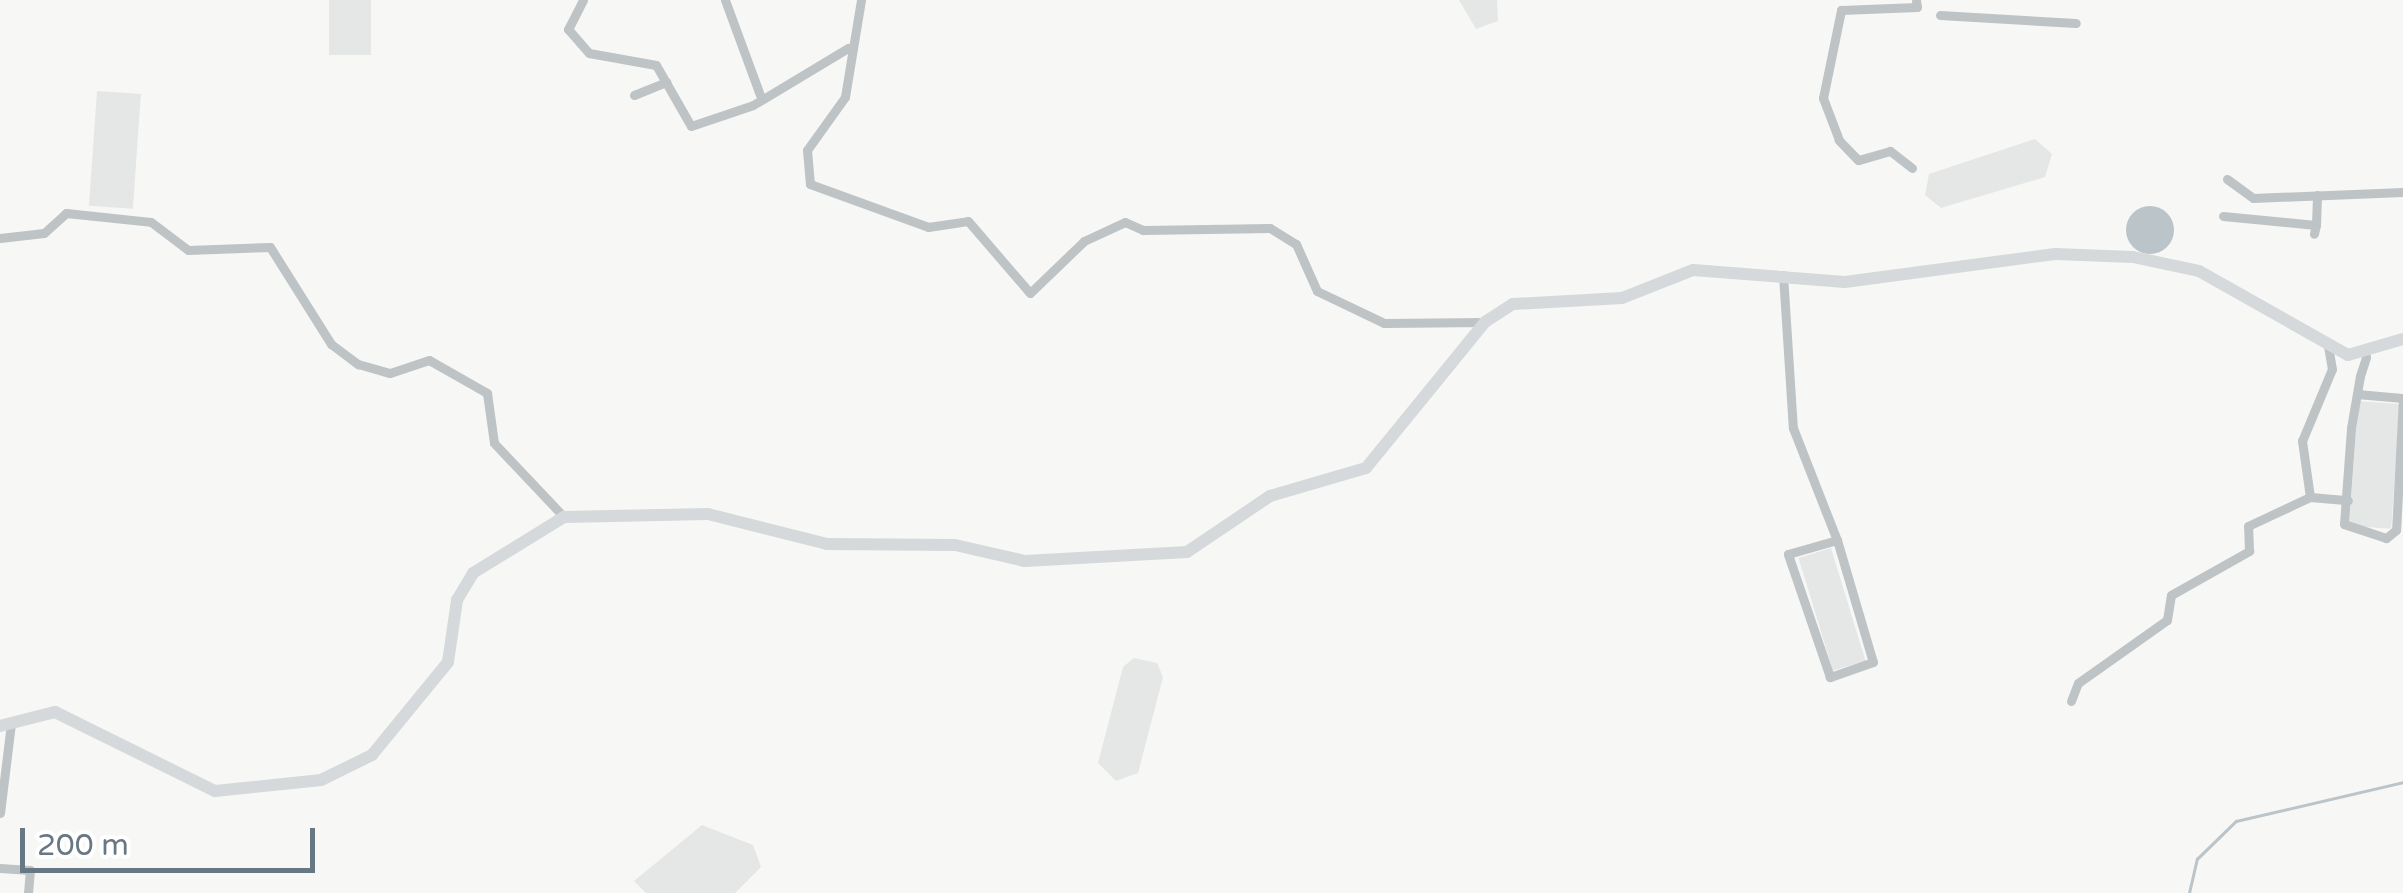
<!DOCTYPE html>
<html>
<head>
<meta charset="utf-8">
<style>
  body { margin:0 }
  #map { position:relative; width:2403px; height:893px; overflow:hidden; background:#f7f7f5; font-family:"Varela Round",sans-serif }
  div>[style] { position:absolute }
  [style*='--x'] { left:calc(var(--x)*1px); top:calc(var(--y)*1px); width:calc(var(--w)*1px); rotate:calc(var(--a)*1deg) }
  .built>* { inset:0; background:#e5e6e6; transform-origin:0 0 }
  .water>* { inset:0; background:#bac4c9 }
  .round { border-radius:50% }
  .stream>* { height:2.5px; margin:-1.25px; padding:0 1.25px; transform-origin:1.25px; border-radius:1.25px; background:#bac4c9 }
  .minor>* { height:9px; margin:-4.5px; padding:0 4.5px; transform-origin:4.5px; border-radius:4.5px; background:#bec3c6 }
  .secondary>* { height:12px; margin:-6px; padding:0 6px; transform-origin:6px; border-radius:6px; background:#d5d9dc }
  span { translate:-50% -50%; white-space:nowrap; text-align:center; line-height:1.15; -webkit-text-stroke:10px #fff; paint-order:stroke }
  .scale { position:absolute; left:20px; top:828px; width:295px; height:45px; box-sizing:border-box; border:5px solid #687784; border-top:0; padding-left:12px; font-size:30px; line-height:35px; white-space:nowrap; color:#687784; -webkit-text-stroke:8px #fff; paint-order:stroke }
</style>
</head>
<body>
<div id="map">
  <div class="built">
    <div style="left:329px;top:0;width:42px;height:55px"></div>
    <div style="clip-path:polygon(1459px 0,1497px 0,1498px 21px,1476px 29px)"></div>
    <div style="left:97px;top:91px;width:44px;height:115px;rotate:4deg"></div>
    <div style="clip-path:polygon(2035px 139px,2052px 154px,2045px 177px,1941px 208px,1925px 195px,1929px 174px)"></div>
    <div style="left:2358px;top:401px;width:42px;height:125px;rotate:4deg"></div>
    <div style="left:1831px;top:548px;width:118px;height:34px;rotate:73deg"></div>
    <div style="clip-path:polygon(1134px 658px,1157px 663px,1163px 677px,1138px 773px,1116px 781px,1098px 763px,1123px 667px)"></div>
    <div style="clip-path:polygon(702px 825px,753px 845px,761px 867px,735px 893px,646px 893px,634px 881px)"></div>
  </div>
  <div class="water">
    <div class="round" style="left:2126px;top:206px;width:48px;height:48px"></div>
  </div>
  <div class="stream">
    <div style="--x:2189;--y:893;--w:35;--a:-77"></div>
    <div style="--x:2197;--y:859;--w:54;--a:-44.3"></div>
    <div style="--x:2236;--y:821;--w:171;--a:-13.1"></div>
  </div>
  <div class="minor">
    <div style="--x:583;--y:0;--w:33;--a:117"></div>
    <div style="--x:568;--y:29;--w:32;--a:49"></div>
    <div style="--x:589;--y:53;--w:68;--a:10.2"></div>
    <div style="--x:656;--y:65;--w:70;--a:60.2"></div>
    <div style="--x:691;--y:126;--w:65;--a:-18.7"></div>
    <div style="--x:753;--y:105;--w:111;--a:-31"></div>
    <div style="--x:725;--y:0;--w:101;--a:69.8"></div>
    <div style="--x:861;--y:0;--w:98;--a:99.4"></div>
    <div style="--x:845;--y:97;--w:65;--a:125.6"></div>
    <div style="--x:807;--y:150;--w:34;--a:85"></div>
    <div style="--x:810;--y:184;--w:126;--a:20"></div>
    <div style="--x:928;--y:227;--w:40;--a:-8.5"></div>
    <div style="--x:968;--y:221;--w:95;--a:49.3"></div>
    <div style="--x:1030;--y:293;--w:75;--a:-43.9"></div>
    <div style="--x:1084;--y:241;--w:45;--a:-24.9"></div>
    <div style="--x:1125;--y:222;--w:20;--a:24"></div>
    <div style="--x:1143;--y:230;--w:127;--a:-0.9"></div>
    <div style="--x:1270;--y:228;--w:31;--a:32"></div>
    <div style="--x:1296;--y:244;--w:51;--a:65.9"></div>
    <div style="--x:1317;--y:291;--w:74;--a:25.5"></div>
    <div style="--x:1384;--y:323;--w:101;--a:-0.6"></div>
    <div style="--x:1940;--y:15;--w:136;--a:3.4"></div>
    <div style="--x:634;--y:95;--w:35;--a:-22"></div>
    <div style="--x:1912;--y:168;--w:28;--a:-142"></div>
    <div style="--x:1890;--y:151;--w:33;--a:164"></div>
    <div style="--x:1858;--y:160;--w:28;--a:-134"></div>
    <div style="--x:1839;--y:140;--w:45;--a:-110.9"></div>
    <div style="--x:1823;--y:98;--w:90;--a:-78.4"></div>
    <div style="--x:1841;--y:10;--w:76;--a:-2.3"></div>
    <div style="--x:1917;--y:7;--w:7;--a:-98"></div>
    <div style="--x:2227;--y:179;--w:32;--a:36"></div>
    <div style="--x:2253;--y:198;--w:150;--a:-2.3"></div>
    <div style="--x:2223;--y:216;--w:93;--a:5.5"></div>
    <div style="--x:2316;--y:225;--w:9;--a:103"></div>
    <div style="--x:2316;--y:225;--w:30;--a:-88"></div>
    <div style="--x:0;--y:238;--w:44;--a:-6.5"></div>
    <div style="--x:44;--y:233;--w:30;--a:-42"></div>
    <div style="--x:66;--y:213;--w:85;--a:6"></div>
    <div style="--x:151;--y:222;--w:46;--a:37.1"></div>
    <div style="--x:188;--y:250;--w:82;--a:-2.1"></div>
    <div style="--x:270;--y:247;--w:115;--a:57.8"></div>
    <div style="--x:331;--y:344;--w:34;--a:37"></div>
    <div style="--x:358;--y:364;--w:33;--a:16"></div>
    <div style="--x:390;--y:373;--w:41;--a:-18.4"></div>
    <div style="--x:429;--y:360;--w:67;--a:29.6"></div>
    <div style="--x:487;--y:393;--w:50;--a:82"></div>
    <div style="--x:494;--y:443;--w:102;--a:46.6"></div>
    <div style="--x:1783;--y:275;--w:153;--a:86.3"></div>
    <div style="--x:1793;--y:428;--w:120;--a:68.6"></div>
    <div style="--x:1837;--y:540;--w:127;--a:73.6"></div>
    <div style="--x:1873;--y:662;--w:46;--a:160.8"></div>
    <div style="--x:1830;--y:677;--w:130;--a:-108.9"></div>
    <div style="--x:1788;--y:554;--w:51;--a:-15.9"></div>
    <div style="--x:2357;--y:394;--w:46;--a:5"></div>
    <div style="--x:2403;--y:398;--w:132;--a:93"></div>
    <div style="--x:2396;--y:530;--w:13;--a:141"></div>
    <div style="--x:2386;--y:538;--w:44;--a:-161.6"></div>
    <div style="--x:2344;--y:524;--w:96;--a:-85.8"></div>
    <div style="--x:2351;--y:428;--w:53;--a:-80.2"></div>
    <div style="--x:2360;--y:376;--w:20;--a:-72"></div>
    <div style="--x:2310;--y:497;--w:38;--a:5"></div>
    <div style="--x:2071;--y:701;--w:19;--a:-69"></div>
    <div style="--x:2078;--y:683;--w:109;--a:-35.3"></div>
    <div style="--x:2167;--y:620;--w:25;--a:-81"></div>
    <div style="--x:2171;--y:595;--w:90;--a:-29.4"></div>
    <div style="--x:2249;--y:551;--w:25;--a:-92"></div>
    <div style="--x:2248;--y:526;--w:68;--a:-25.1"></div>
    <div style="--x:2310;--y:497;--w:57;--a:-98.1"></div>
    <div style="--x:2302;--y:441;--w:78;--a:-67.4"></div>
    <div style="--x:2332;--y:369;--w:22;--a:-100"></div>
    <div style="--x:0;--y:813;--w:91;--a:-83"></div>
    <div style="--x:0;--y:868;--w:30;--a:4"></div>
    <div style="--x:30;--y:870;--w:23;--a:95"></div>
  </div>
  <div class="secondary">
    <div style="--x:0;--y:726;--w:57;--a:-14.3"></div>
    <div style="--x:55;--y:712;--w:178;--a:26.3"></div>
    <div style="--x:215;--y:791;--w:107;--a:-5.9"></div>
    <div style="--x:321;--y:780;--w:57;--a:-26.1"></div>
    <div style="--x:372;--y:755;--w:120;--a:-50.7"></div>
    <div style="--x:448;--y:662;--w:63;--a:-81.7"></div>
    <div style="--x:457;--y:600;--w:31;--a:-59"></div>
    <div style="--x:473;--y:573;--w:107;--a:-31.6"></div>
    <div style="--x:564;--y:517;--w:144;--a:-1.2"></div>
    <div style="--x:708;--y:514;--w:123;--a:14.1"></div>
    <div style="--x:827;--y:544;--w:128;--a:0.4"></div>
    <div style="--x:955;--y:545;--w:72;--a:12.9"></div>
    <div style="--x:1025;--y:561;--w:162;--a:-3.2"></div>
    <div style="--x:1187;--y:552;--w:100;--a:-34"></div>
    <div style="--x:1270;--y:496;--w:100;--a:-16.3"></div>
    <div style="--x:1366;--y:468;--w:188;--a:-50.8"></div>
    <div style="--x:1485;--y:322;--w:33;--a:-33"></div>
    <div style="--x:1513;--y:304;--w:109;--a:-3.2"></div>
    <div style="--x:1622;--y:298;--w:76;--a:-21.5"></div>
    <div style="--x:1693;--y:270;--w:152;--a:4.5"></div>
    <div style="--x:1845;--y:282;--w:212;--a:-7.6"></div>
    <div style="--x:2055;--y:254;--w:78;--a:2.2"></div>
    <div style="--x:2133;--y:257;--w:67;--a:12"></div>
    <div style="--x:2199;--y:271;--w:171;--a:29.4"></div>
    <div style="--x:2348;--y:355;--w:57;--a:-16.2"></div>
  </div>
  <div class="scale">200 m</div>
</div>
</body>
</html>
